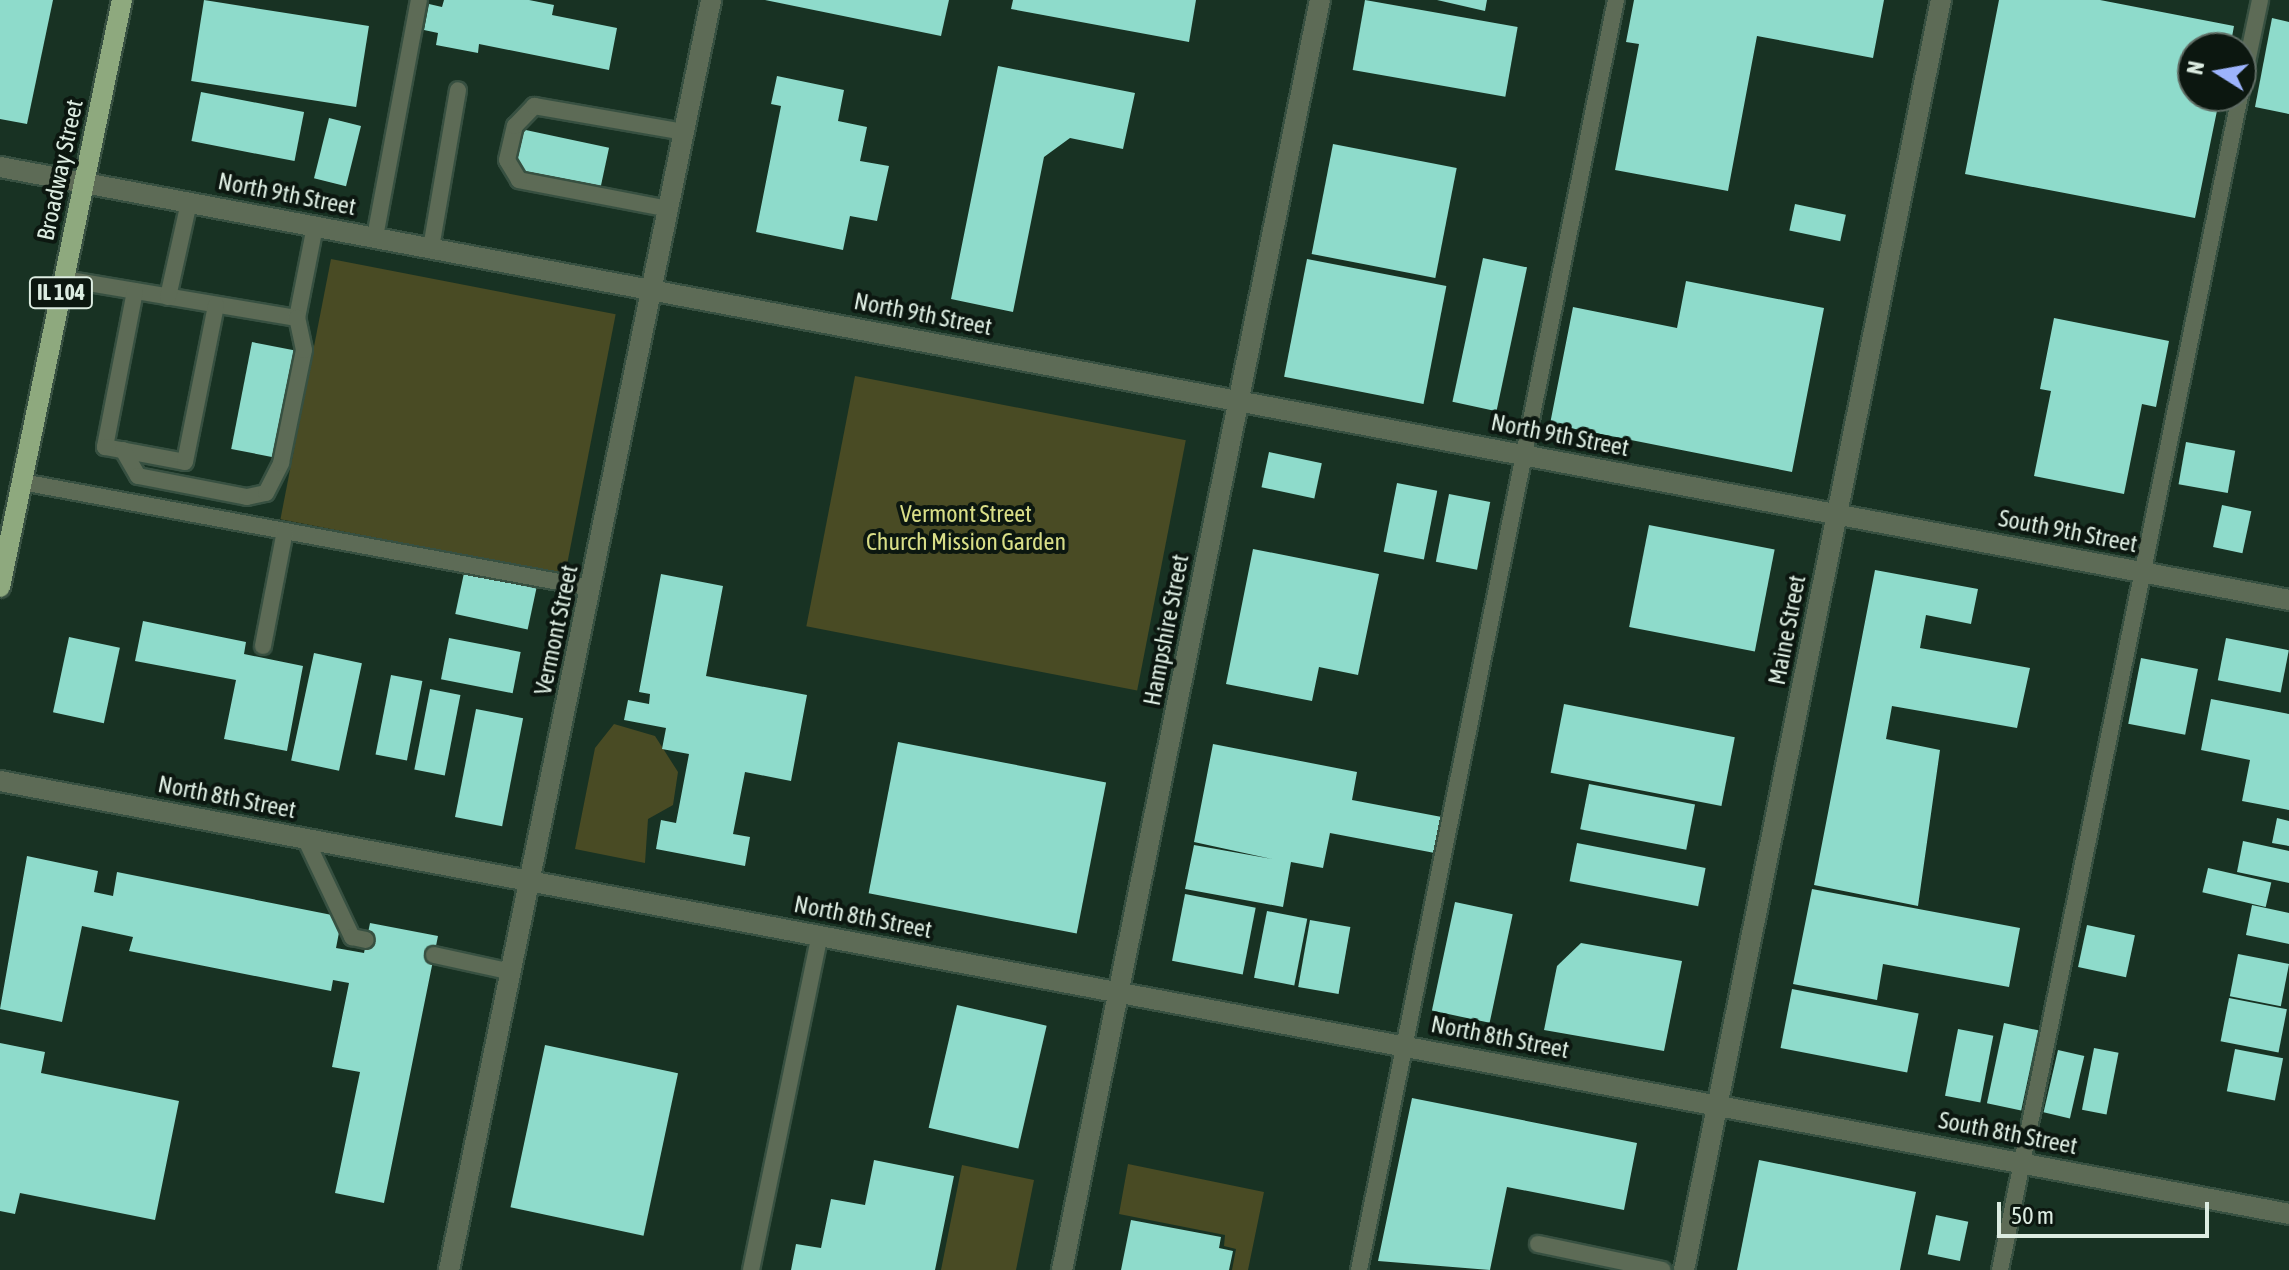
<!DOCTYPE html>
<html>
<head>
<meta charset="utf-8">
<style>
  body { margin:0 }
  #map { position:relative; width:2289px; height:1270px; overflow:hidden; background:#183223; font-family:"Asap Condensed",sans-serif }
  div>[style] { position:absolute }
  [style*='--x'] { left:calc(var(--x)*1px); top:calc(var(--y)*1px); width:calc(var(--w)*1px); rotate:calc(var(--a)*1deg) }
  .green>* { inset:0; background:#494b24; transform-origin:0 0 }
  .building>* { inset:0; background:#8edbcb; transform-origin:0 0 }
  .roads { filter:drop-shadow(2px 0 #375041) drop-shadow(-2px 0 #375041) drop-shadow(0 2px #375041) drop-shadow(0 -2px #375041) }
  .service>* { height:16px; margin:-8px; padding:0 8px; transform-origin:8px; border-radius:8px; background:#5d6b56 }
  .minor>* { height:20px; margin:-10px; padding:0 10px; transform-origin:10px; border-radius:10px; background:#5d6b56 }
  .tertiary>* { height:20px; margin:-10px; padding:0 10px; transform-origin:10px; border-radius:10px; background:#5d6b56 }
  .primary>* { height:20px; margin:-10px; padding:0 10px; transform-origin:10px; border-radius:10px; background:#8ea97e }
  span { translate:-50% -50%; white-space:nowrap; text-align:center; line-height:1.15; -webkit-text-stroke:8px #0c1710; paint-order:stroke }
  .shield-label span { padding:2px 6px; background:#0c1710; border:2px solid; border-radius:6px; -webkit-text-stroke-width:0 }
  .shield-label { font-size:22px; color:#dcece1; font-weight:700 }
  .street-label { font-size:24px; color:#dcece1 }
  .park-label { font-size:24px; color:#d9de87 }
  .north { position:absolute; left:2177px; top:32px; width:80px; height:80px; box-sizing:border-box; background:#0c1710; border:2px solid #5f6c64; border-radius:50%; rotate:281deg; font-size:22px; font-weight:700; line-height:32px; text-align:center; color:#dcece1 }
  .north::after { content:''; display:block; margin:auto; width:28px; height:36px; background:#9db4fd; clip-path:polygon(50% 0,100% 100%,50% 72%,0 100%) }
  .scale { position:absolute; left:1997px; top:1202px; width:212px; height:36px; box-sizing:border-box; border:4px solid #dcece1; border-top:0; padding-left:10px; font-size:24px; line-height:28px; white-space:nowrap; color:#dcece1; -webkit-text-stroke:6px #0c1710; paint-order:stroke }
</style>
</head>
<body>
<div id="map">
  <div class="green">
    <div style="left:331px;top:259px;width:290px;height:265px;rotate:11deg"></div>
    <div style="left:855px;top:376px;width:337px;height:255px;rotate:11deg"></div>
    <div style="clip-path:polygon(614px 724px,655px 736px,678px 772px,673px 805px,648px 819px,645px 863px,575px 849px,595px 748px)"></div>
    <div style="clip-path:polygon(1128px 1164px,1264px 1192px,1248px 1270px,1232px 1270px,1236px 1249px,1224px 1246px,1225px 1235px,1119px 1214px)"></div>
    <div style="clip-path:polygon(962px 1165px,1034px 1180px,1016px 1270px,941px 1270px)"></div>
  </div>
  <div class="building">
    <div style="clip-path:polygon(0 0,53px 0,27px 124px,0 119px)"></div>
    <div style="left:204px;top:0;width:167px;height:82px;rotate:9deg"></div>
    <div style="clip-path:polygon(444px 0,529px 0,554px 5px,552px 15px,617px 28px,609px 70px,479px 44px,478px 53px,436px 45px,438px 33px,424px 30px,429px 4px,442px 7px)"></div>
    <div style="clip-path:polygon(765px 0,949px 0,941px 36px)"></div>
    <div style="clip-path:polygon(1013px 0,1196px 0,1189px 42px,1011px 9px)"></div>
    <div style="left:1365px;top:0;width:155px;height:71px;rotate:10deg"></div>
    <div style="clip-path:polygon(1437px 0,1487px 0,1485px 11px)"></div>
    <div style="clip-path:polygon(1634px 0,1884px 0,1873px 58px,1757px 36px,1728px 191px,1615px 170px,1639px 44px,1626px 42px)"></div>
    <div style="clip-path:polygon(1999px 0,2100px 0,2234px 26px,2230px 48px,2193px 48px,2193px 96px,2220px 96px,2195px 218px,1965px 174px)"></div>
    <div style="clip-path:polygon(2272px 18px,2289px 22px,2289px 114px,2255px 107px)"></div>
    <div style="clip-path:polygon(998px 66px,1135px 93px,1123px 149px,1070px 138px,1044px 157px,1013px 312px,951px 299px)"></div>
    <div style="clip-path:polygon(777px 76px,844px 90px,838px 121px,867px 127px,860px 161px,889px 166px,877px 221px,850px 216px,843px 250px,756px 232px,781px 106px,771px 104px)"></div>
    <div style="left:201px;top:92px;width:105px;height:50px;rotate:11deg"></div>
    <div style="left:329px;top:118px;width:33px;height:62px;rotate:14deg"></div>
    <div style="left:521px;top:129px;width:90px;height:41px;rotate:12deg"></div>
    <div style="left:1333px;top:144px;width:126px;height:112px;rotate:11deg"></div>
    <div style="left:1795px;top:204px;width:52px;height:27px;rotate:12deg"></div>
    <div style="left:1483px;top:258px;width:45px;height:147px;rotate:12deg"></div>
    <div style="left:1307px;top:259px;width:142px;height:120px;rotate:11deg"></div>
    <div style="clip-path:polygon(1686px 281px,1824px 308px,1792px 472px,1550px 424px,1573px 307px,1677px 328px)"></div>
    <div style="clip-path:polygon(2054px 318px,2169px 341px,2156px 407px,2142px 404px,2124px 494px,2034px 476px,2051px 391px,2040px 389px)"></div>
    <div style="left:252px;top:342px;width:44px;height:109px;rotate:11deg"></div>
    <div style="left:2186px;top:442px;width:50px;height:43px;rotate:10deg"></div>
    <div style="left:1269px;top:452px;width:54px;height:36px;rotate:12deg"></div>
    <div style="left:1397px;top:483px;width:41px;height:70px;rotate:11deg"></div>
    <div style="left:1449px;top:494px;width:42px;height:69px;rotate:11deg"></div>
    <div style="left:2222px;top:505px;width:30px;height:43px;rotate:12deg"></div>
    <div style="left:1649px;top:525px;width:128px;height:104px;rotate:11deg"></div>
    <div style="clip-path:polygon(1253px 549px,1379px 574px,1358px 675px,1319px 667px,1312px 701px,1226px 684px)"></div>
    <div style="clip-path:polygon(1875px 570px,1978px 589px,1971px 624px,1926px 615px,1920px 648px,2030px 668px,2017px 728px,1892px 706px,1886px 739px,1940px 750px,1918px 906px,1814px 885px)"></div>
    <div style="left:464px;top:573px;width:74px;height:42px;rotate:12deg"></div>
    <div style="clip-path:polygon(661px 574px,723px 586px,706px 676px,807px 695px,791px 781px,745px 772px,733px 834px,750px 837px,745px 866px,656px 849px,661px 820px,676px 823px,689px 754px,662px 749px,666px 728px,624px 720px,628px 700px,649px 704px,650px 694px,639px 692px)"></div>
    <div style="clip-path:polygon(143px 621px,246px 642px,244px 654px,303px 666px,287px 751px,224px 739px,236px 680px,135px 661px)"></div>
    <div style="left:69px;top:637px;width:52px;height:77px;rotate:12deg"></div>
    <div style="left:449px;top:638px;width:73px;height:42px;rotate:11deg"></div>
    <div style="left:2226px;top:638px;width:64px;height:43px;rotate:11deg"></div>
    <div style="left:314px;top:653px;width:49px;height:110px;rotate:12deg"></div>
    <div style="left:2141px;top:658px;width:58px;height:67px;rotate:11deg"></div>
    <div style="left:391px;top:675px;width:32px;height:81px;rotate:11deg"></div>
    <div style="left:430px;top:689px;width:31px;height:82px;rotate:11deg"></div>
    <div style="clip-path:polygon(2211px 699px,2289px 714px,2289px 810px,2242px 801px,2250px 760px,2201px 750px)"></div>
    <div style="left:1564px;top:704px;width:174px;height:70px;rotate:11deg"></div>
    <div style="left:476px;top:709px;width:48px;height:110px;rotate:11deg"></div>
    <div style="left:898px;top:742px;width:212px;height:154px;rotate:11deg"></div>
    <div style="clip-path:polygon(1213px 744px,1357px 772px,1352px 800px,1447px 818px,1440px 854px,1330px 833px,1323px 868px,1291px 862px,1283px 907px,1185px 889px,1194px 845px,1272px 859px,1194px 842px)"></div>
    <div style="left:1589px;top:784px;width:108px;height:46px;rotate:11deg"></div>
    <div style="clip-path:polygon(2277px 818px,2289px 821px,2289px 846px,2272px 843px)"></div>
    <div style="clip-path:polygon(2243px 841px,2289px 851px,2289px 883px,2237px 872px)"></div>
    <div style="left:1577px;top:843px;width:131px;height:39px;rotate:11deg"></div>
    <div style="clip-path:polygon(27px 856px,98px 871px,94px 892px,113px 896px,117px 872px,342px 917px,336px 948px,364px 953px,370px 923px,438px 936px,384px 1203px,335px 1193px,360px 1072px,332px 1067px,349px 983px,333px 980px,331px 991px,129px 951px,133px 937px,82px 926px,62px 1022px,0 1009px)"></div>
    <div style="left:2208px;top:868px;width:65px;height:25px;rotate:13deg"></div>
    <div style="clip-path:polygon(1812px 889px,2020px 928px,2009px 987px,1883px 964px,1877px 1000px,1793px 984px)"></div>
    <div style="left:1185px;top:894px;width:72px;height:68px;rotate:11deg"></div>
    <div style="left:1455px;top:902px;width:59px;height:111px;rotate:12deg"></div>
    <div style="clip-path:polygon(2252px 905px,2289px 913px,2289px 944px,2246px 935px)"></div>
    <div style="left:1267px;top:911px;width:41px;height:68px;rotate:11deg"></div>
    <div style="left:1310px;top:920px;width:41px;height:68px;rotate:10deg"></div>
    <div style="left:2087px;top:925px;width:49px;height:43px;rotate:12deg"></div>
    <div style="clip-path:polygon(1581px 943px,1682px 961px,1664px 1051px,1544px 1030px,1557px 966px)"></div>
    <div style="left:2238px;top:954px;width:52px;height:43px;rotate:11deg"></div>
    <div style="left:1792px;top:989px;width:129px;height:60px;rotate:11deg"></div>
    <div style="left:2229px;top:998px;width:59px;height:44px;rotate:11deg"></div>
    <div style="left:957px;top:1005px;width:92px;height:126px;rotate:13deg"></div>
    <div style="left:2004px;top:1023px;width:35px;height:82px;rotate:12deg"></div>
    <div style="left:1958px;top:1029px;width:36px;height:68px;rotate:11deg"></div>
    <div style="clip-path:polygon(0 1043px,45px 1052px,41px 1073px,179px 1101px,155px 1220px,20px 1193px,15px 1214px,0 1211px)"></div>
    <div style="left:545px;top:1045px;width:136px;height:166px;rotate:12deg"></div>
    <div style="left:2094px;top:1048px;width:25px;height:63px;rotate:11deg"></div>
    <div style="left:2235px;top:1049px;width:49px;height:43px;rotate:11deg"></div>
    <div style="left:2058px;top:1050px;width:27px;height:64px;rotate:13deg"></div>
    <div style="clip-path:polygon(1412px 1098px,1637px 1143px,1624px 1210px,1507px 1187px,1490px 1270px,1378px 1261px)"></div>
    <div style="clip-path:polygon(874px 1160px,954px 1176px,935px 1270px,791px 1270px,796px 1244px,821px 1248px,831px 1199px,865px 1205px)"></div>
    <div style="clip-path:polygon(1759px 1160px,1916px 1192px,1900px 1270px,1737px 1270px)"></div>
    <div style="left:1936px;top:1215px;width:33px;height:40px;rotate:12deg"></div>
    <div style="clip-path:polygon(1131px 1220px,1221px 1237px,1219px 1248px,1233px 1251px,1229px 1270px,1121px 1270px)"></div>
  </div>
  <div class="roads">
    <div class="service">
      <div style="--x:2241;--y:91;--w:93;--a:-78.2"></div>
      <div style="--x:669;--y:209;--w:153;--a:-169.1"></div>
      <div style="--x:519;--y:180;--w:23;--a:-121"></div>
      <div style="--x:507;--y:160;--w:35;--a:-77"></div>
      <div style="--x:515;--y:126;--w:28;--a:-46"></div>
      <div style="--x:534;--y:106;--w:153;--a:9.8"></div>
      <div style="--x:375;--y:237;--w:241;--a:-79.5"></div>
      <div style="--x:431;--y:248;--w:160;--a:-80.3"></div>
      <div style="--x:64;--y:279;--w:236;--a:9.5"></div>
      <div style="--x:297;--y:318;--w:94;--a:-78.9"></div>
      <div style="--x:135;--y:291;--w:159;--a:100.9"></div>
      <div style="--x:105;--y:447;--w:81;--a:10.6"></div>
      <div style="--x:185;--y:462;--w:160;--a:-78.8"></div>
      <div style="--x:168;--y:297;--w:97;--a:-77.5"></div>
      <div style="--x:123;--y:450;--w:30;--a:60"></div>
      <div style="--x:138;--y:476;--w:111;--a:10.9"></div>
      <div style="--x:247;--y:497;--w:19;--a:-12"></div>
      <div style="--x:266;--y:493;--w:34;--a:-63"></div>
      <div style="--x:281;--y:463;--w:115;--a:-78.5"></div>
      <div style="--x:304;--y:350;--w:33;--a:-102"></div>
      <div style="--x:22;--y:482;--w:579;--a:10.55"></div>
      <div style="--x:263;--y:646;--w:117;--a:-79.2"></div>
      <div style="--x:305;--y:838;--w:110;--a:64.6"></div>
      <div style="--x:352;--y:937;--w:14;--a:12"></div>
      <div style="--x:434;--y:955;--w:80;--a:12.3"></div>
      <div style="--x:1538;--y:1244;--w:127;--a:11.8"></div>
      <div style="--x:751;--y:1270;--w:342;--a:-78.4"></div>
      <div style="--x:1359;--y:1270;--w:1296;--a:-78.56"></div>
      <div style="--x:2000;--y:1270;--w:1198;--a:-78.45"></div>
    </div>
    <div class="minor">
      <div style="--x:0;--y:167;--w:2330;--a:10.71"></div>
      <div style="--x:449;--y:1270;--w:1297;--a:-78.34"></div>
      <div style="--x:1062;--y:1270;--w:1296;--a:-78.52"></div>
    </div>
    <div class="tertiary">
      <div style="--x:0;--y:781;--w:2330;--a:10.71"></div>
      <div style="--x:1684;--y:1270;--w:1296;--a:-78.56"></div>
    </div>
    <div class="primary">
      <div style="--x:0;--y:587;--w:600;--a:-78.26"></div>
    </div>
  </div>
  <div class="shield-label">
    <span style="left:61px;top:293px">IL 104</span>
  </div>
  <div class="street-label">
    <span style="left:60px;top:170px;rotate:-78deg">Broadway Street</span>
    <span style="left:287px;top:194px;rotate:11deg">North 9th Street</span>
    <span style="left:923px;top:314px;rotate:11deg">North 9th Street</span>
    <span style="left:1560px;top:435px;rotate:11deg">North 9th Street</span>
    <span style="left:2068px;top:531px;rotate:11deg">South 9th Street</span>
    <span style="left:556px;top:630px;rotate:-78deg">Vermont Street</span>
    <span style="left:1166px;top:630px;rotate:-79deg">Hampshire Street</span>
    <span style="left:1787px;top:630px;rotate:-79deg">Maine Street</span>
    <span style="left:227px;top:797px;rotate:11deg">North 8th Street</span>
    <span style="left:863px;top:917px;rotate:11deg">North 8th Street</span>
    <span style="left:1500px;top:1037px;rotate:11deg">North 8th Street</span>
    <span style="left:2008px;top:1133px;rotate:11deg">South 8th Street</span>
  </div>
  <div class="park-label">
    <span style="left:966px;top:528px">Vermont Street<br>Church Mission Garden</span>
  </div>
  <div class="north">N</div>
  <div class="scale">50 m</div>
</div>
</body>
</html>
